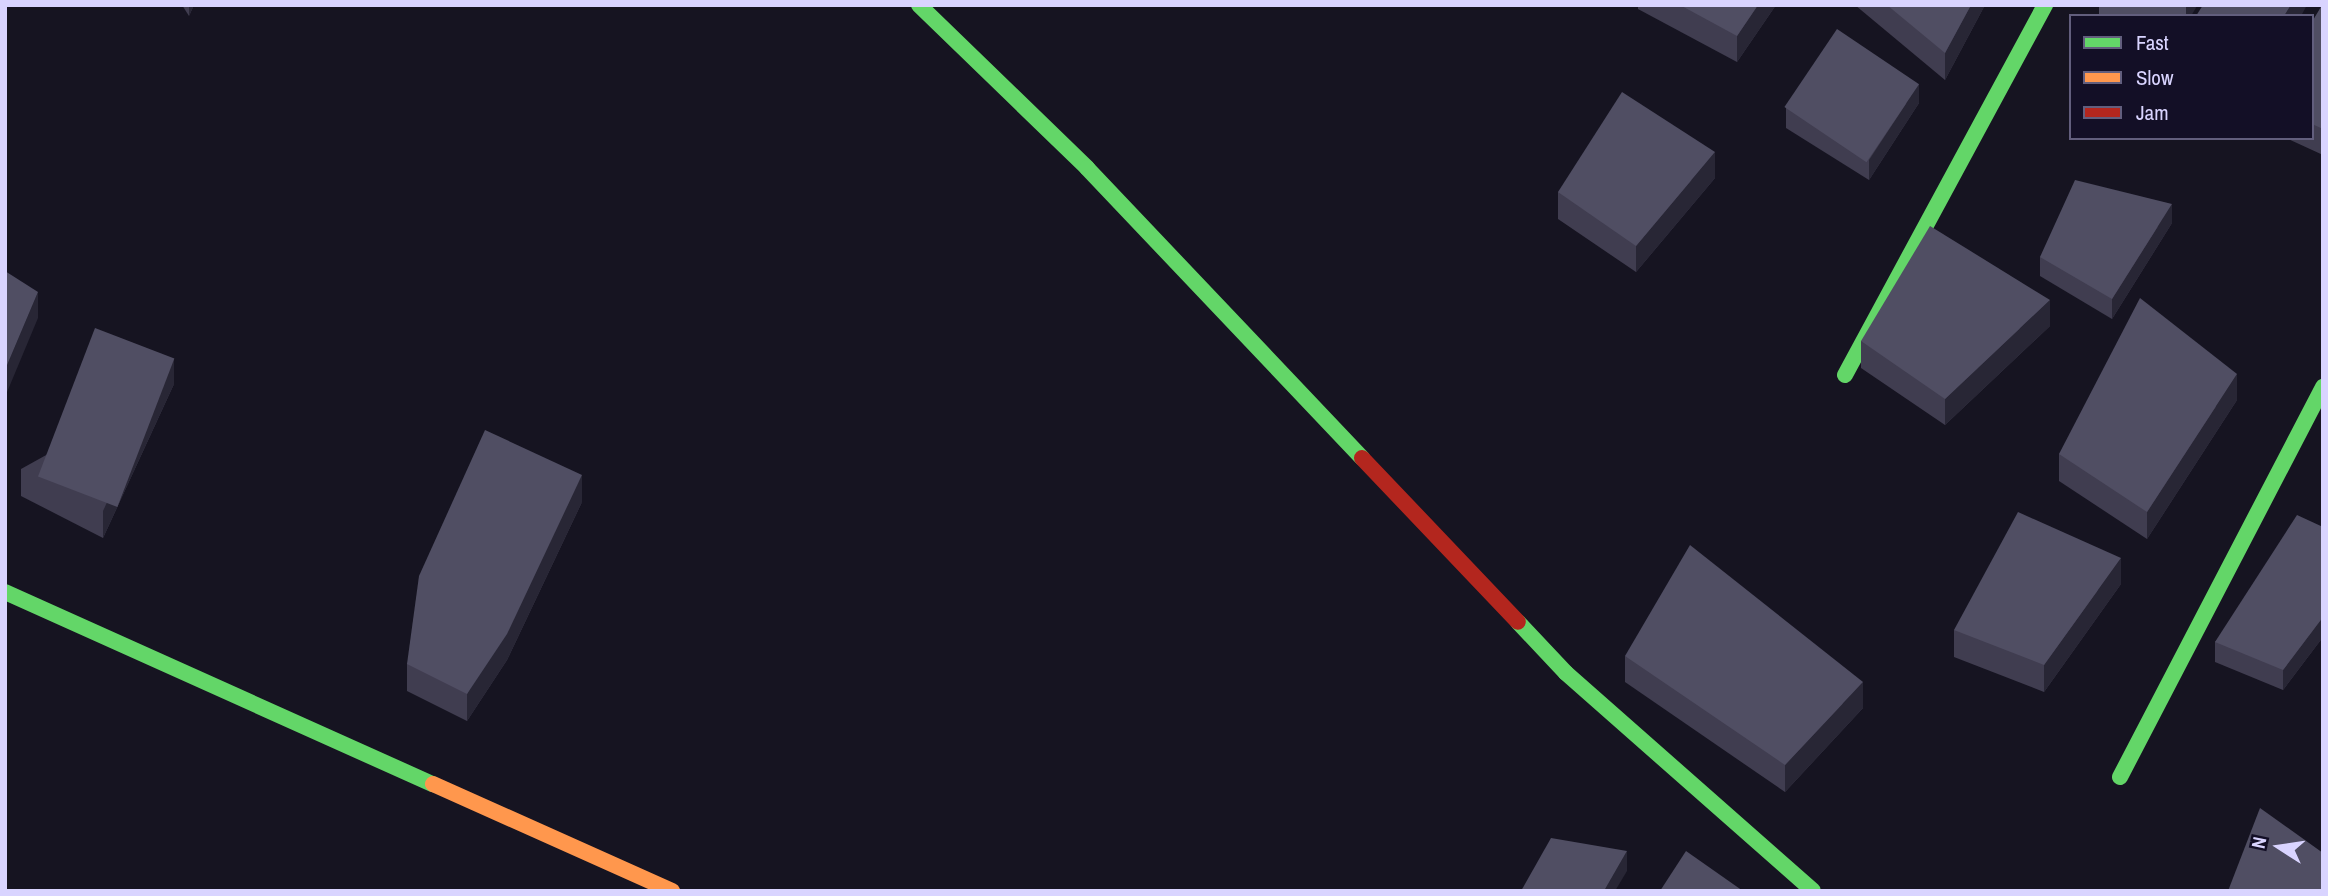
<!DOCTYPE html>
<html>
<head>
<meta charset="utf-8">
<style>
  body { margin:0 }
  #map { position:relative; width:2328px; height:896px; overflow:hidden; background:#161421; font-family:"Archivo Narrow",sans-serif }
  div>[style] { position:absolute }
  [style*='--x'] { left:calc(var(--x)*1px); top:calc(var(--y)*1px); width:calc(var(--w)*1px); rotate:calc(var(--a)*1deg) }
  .fast>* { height:16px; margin:-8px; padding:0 8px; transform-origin:8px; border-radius:8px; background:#63d668 }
  .slow>* { height:16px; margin:-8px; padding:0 8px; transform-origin:8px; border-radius:8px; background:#ff974d }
  .jam>* { height:16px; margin:-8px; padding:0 8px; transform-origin:8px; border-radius:8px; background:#b3261e }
  .wall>* { inset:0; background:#403d50 }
  .shaded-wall>* { inset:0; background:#282635 }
  .building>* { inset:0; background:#504e63; transform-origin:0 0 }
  span { translate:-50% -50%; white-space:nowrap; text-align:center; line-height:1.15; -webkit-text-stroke:5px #130f26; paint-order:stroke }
  .frame { position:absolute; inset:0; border:7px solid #d9d4ff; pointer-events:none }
  .legend { position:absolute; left:2069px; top:14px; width:245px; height:126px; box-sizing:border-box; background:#130f26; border:2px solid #625e7d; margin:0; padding:9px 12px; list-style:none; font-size:21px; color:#d9d4ff }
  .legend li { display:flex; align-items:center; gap:14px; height:35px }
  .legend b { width:35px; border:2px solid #625e7d }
  .north { position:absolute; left:2244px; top:812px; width:70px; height:70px; -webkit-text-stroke:5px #130f26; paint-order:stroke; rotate:282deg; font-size:19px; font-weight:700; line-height:28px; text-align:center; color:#d9d4ff }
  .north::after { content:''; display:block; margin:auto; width:24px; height:32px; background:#d9d4ff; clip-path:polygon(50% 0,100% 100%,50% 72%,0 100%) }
</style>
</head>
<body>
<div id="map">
  <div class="fast">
    <div style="--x:919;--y:5;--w:234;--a:44.1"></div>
    <div style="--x:1087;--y:168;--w:400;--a:46.5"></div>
    <div style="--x:1845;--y:375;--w:421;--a:-61.6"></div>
    <div style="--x:5;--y:592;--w:469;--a:24.2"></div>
    <div style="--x:1518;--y:622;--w:70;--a:46.7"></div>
    <div style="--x:1566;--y:673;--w:329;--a:41.4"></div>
    <div style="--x:2120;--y:777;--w:440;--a:-62.5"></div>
  </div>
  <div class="slow">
    <div style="--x:433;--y:784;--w:262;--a:24.1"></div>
  </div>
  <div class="jam">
    <div style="--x:1362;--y:458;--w:226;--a:46.4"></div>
  </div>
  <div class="wall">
    <div style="clip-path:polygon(182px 5px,194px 5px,189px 16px)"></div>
    <div style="clip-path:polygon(1638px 5px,1776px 5px,1737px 62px,1638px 9px)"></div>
    <div style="clip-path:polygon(1855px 5px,1985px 5px,1945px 80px)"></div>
    <div style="clip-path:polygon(2323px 5px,2323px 155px,2286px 138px,2312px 138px,2312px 22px)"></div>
    <div style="clip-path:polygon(1919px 103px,1869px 180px,1786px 128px,1786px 108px)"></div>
    <div style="clip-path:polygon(1715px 178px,1636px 272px,1558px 219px,1558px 192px)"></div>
    <div style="clip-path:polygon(2172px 223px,2112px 319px,2040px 276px,2040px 257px)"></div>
    <div style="clip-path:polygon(2050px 326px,1945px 425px,1861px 368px,1861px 341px)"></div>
    <div style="clip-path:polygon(174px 384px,103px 538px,21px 496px,21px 469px)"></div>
    <div style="clip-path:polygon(2237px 400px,2147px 539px,2059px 481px,2059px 454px)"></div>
    <div style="clip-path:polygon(582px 502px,507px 660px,467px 721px,407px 691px,407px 664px)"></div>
    <div style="clip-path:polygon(2323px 527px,2323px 637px,2283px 690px,2215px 662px,2215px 642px)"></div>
    <div style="clip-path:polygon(2121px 584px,2044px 692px,1954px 657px,1954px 630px)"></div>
    <div style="clip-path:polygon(1625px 656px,1863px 708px,1785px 792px,1625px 682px)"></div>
  </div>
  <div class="shaded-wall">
    <div style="clip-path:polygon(189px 5px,194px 5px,189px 16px)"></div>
    <div style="clip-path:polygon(1758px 5px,1776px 5px,1737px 62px,1737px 36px)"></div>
    <div style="clip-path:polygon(1971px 5px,1985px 5px,1945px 80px,1945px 53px)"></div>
    <div style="clip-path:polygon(2186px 5px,2197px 5px,2197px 6px,2191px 16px,2179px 16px)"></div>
    <div style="clip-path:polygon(2291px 5px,2307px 5px,2301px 16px,2284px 16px)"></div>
    <div style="clip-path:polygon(1919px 84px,1919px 103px,1869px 180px,1869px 160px)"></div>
    <div style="clip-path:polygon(1715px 152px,1715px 178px,1636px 272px,1636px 246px)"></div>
    <div style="clip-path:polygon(2172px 204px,2172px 223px,2112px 319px,2112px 299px)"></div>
    <div style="clip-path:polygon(38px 292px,38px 318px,5px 397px,5px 370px)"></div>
    <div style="clip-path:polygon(2050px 300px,2050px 326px,1945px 425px,1945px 399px)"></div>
    <div style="clip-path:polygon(174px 358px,174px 384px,103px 538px,103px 511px)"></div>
    <div style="clip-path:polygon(2237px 374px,2237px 400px,2147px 539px,2147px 512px)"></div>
    <div style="clip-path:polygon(582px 475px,582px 502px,507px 660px,467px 721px,467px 694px)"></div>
    <div style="clip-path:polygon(2121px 558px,2121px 584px,2044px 692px,2044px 665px)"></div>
    <div style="clip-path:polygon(2323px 617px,2323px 637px,2283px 690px,2283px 670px)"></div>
    <div style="clip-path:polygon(1863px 682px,1863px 708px,1785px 792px,1785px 765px)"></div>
    <div style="clip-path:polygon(1627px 851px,1627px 871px,1615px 891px,1604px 891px)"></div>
  </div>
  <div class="building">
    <div style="clip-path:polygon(1680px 5px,1758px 5px,1737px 36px)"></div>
    <div style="clip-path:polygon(1887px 5px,1971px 5px,1945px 53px)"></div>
    <div style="left:2099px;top:5px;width:87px;height:12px"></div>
    <div style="clip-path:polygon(2203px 5px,2291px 5px,2284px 16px,2196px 16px)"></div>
    <div style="clip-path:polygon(2322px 5px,2323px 5px,2323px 129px,2312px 124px,2312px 22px)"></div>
    <div style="left:1837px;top:29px;width:99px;height:94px;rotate:34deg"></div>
    <div style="clip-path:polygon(1622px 92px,1715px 152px,1636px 246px,1558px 192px)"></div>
    <div style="clip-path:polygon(2075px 180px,2172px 204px,2112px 299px,2040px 257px)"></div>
    <div style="clip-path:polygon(1930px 226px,2050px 300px,1945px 399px,1861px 341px)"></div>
    <div style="clip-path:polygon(5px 271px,38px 292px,5px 370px)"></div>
    <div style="clip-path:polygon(2140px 298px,2237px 374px,2147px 512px,2059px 454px)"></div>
    <div style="left:95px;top:328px;width:85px;height:159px;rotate:21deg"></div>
    <div style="clip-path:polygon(485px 430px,582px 475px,507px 634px,467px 694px,407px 664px,419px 576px)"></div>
    <div style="clip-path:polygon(2018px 512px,2121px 558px,2044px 665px,1954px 630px)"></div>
    <div style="clip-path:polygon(2297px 515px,2323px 527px,2323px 617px,2283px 670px,2215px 642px)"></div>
    <div style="clip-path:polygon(1690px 545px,1863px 682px,1785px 765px,1625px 656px)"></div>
    <div style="clip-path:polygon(2260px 808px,2323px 853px,2323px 891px,2228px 891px)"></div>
    <div style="clip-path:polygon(1551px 838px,1627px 851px,1604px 891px,1521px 891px)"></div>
    <div style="clip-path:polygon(1686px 851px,1743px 891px,1660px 891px)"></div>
  </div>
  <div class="frame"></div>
  <ul class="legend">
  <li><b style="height:9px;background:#63d668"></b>Fast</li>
  <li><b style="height:9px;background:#ff974d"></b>Slow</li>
  <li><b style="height:9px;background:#b3261e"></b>Jam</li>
  </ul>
  <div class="north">N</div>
</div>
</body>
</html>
